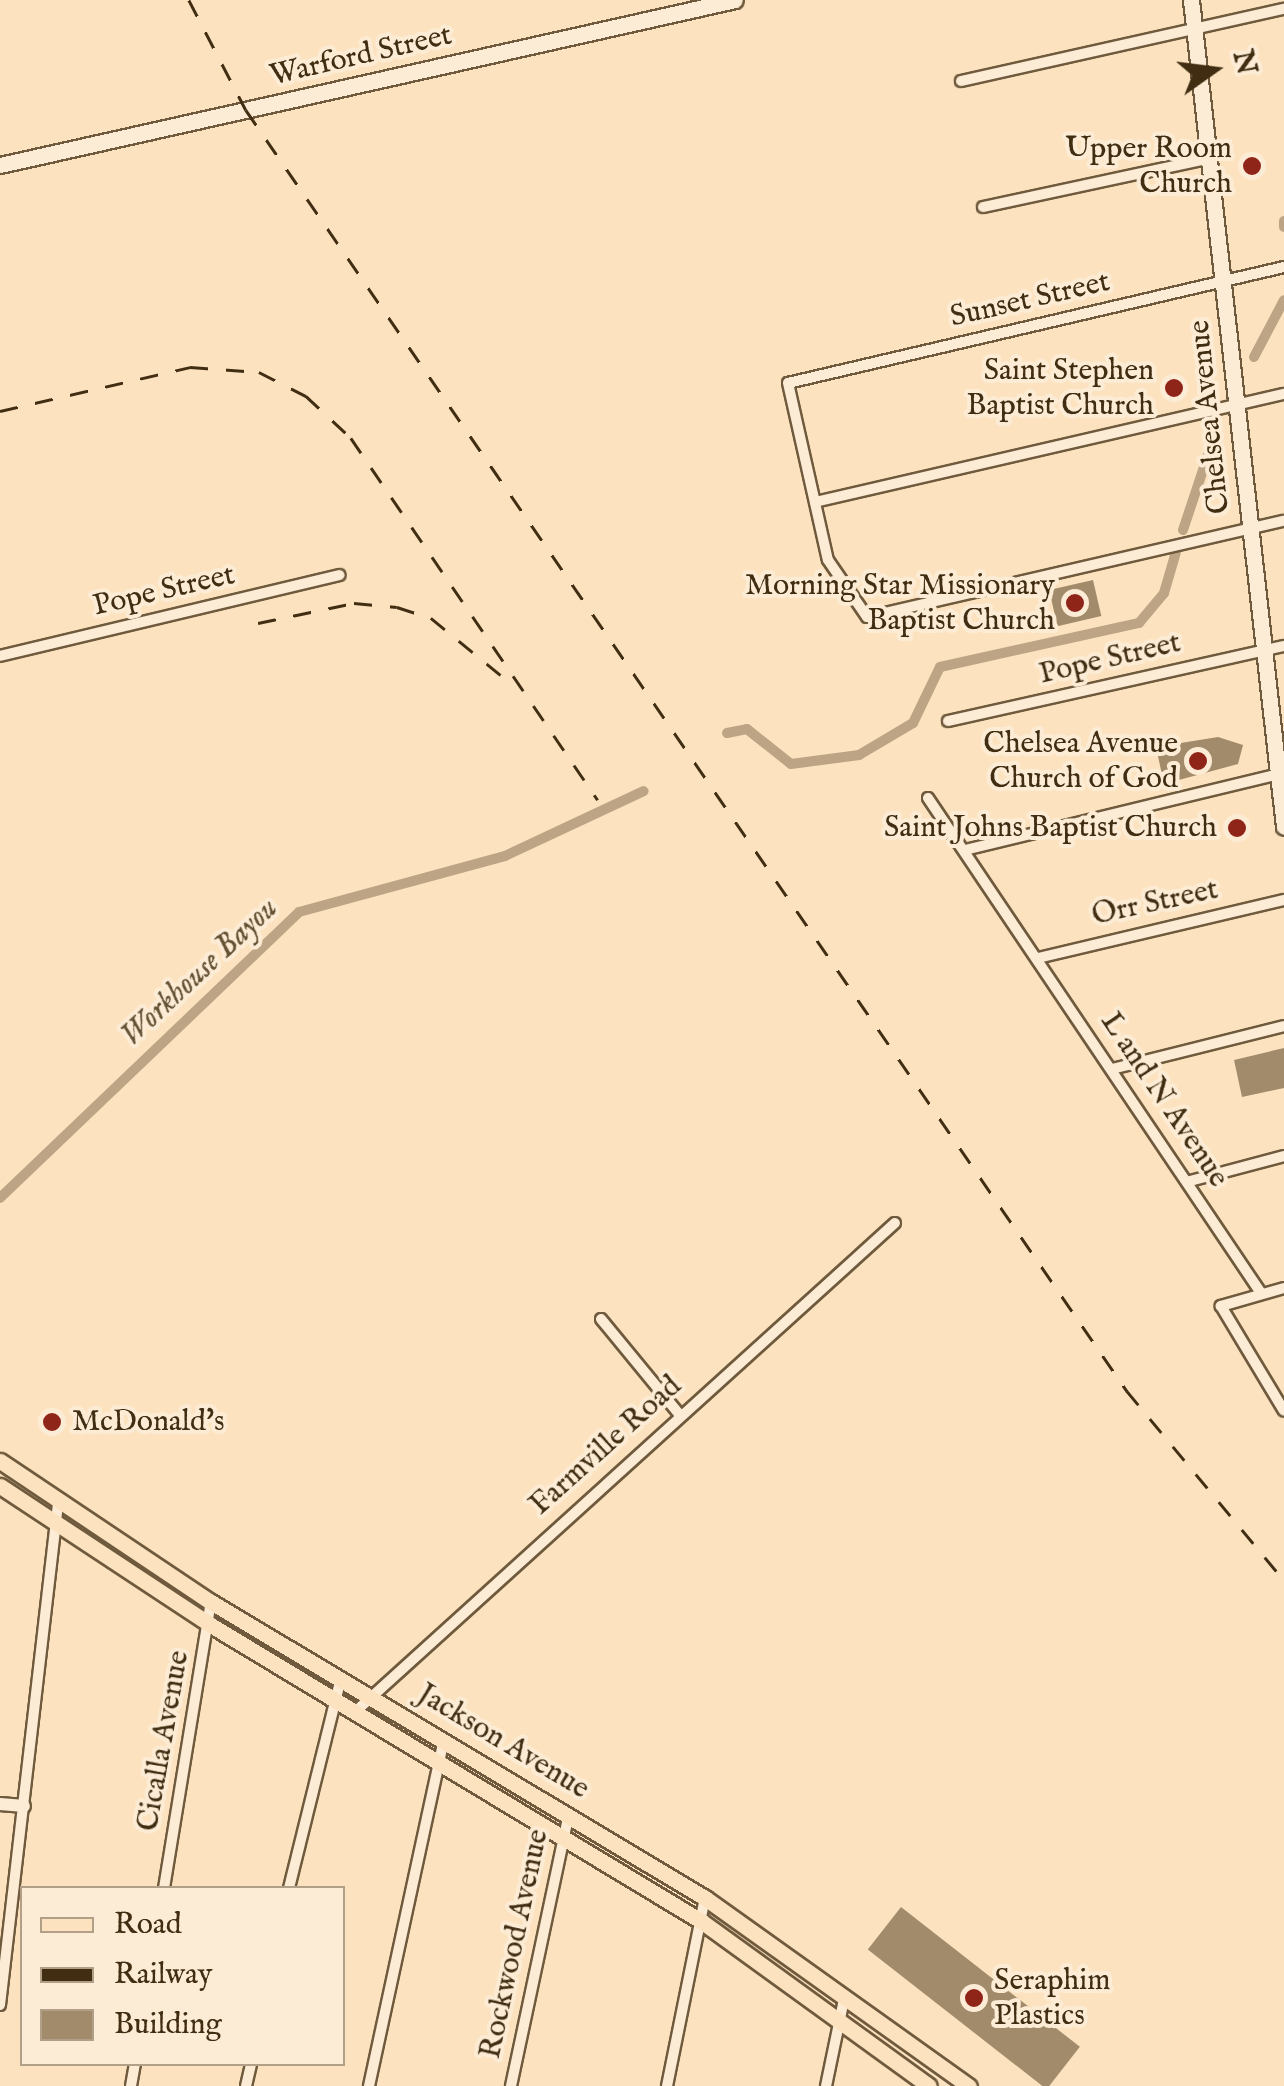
<!DOCTYPE html>
<html>
<head>
<meta charset="utf-8">
<style>
  body { margin:0 }
  #map { position:relative; width:1284px; height:2086px; overflow:hidden; background:#fce2be; font-family:"IM FELL English",serif }
  div>[style] { position:absolute }
  [style*='--x'] { left:calc(var(--x)*1px); top:calc(var(--y)*1px); width:calc(var(--w)*1px); rotate:calc(var(--a)*1deg) }
  .canal>* { height:10px; margin:-5px; padding:0 5px; transform-origin:5px; border-radius:5px; background:#bca484 }
  .building>* { inset:0; background:#a28b6b; transform-origin:0 0 }
  .roads { filter:drop-shadow(2px 0 #6f5a3d) drop-shadow(-2px 0 #6f5a3d) drop-shadow(0 2px #6f5a3d) drop-shadow(0 -2px #6f5a3d) }
  .minor>* { height:10px; margin:-5px; padding:0 5px; transform-origin:5px; border-radius:5px; background:#fdecd5 }
  .tertiary>* { height:12px; margin:-6px; padding:0 6px; transform-origin:6px; border-radius:6px; background:#fdecd5 }
  .secondary>* { height:15px; margin:-7.5px; padding:0 7.5px; transform-origin:7.5px; border-radius:7.5px; background:#fdecd5 }
  .primary>* { height:15px; margin:-7.5px; padding:0 7.5px; transform-origin:7.5px; border-radius:7.5px; background:#fce2be }
  .rail>* { height:2.5px; margin-top:-1.25px; transform-origin:0; background:repeating-linear-gradient(90deg,#402d12 0 18px,transparent 0 36px) }
  .dots>* { width:28px; height:28px; translate:-50% -50%; box-sizing:border-box; border:5px solid #fdecd5; border-radius:50% }
  span { translate:-50% -50%; white-space:nowrap; text-align:center; line-height:1.15; -webkit-text-stroke:8px #fdecd5; paint-order:stroke }
  .street-label { font-size:30px; color:#402d12 }
  .poi-label { font-size:30px; color:#402d12 }
  .right { translate:-100% -50%; text-align:right }
  .left { translate:0 -50%; text-align:left }
  .water-label { font-size:32px; color:#655134; font-style:italic }
  .legend { position:absolute; left:20px; top:1886px; width:325px; height:180px; box-sizing:border-box; background:#fdecd5; border:2px solid #b1a087; margin:0; padding:12px 18px; list-style:none; font-size:30px; color:#402d12 }
  .legend li { display:flex; align-items:center; gap:20px; height:50px }
  .legend b { width:50px; border:2px solid #b1a087 }
  .north { position:absolute; left:1164px; top:20px; width:100px; height:100px; -webkit-text-stroke:8px #fdecd5; paint-order:stroke; rotate:76deg; font-size:28px; font-weight:700; line-height:40px; text-align:center; color:#402d12 }
  .north::after { content:''; display:block; margin:auto; width:35px; height:45px; background:#402d12; clip-path:polygon(50% 0,100% 100%,50% 72%,0 100%) }
</style>
</head>
<body>
<div id="map">
  <div class="canal">
    <div style="--x:1284;--y:221;--w:6;--a:90"></div>
    <div style="--x:1254;--y:357;--w:64;--a:-62.2"></div>
    <div style="--x:1183;--y:530;--w:95;--a:-71.6"></div>
    <div style="--x:727;--y:733;--w:20;--a:-11"></div>
    <div style="--x:747;--y:729;--w:56;--a:38.5"></div>
    <div style="--x:791;--y:764;--w:69;--a:-7.5"></div>
    <div style="--x:859;--y:755;--w:63;--a:-30.7"></div>
    <div style="--x:913;--y:723;--w:62;--a:-64.3"></div>
    <div style="--x:940;--y:667;--w:204;--a:-12.5"></div>
    <div style="--x:1139;--y:623;--w:39;--a:-50"></div>
    <div style="--x:1164;--y:593;--w:43;--a:-73.7"></div>
    <div style="--x:0;--y:1198;--w:414;--a:-43.7"></div>
    <div style="--x:299;--y:912;--w:213;--a:-15.2"></div>
    <div style="--x:505;--y:856;--w:153;--a:-25.1"></div>
  </div>
  <div class="building">
    <div style="left:1093px;top:580px;width:37px;height:45px;rotate:77deg"></div>
    <div style="clip-path:polygon(1218px 737px,1243px 745px,1238px 764px,1164px 784px,1156px 747px)"></div>
    <div style="clip-path:polygon(1284px 1048px,1284px 1088px,1242px 1097px,1234px 1060px)"></div>
    <div style="left:901px;top:1907px;width:227px;height:54px;rotate:38deg"></div>
  </div>
  <div class="roads">
    <div class="minor">
      <div style="--x:961;--y:81;--w:331;--a:-12.6"></div>
      <div style="--x:983;--y:207;--w:229;--a:-12.1"></div>
      <div style="--x:1284;--y:267;--w:509;--a:166.84"></div>
      <div style="--x:788;--y:383;--w:181;--a:77.3"></div>
      <div style="--x:828;--y:560;--w:69;--a:55.6"></div>
      <div style="--x:867;--y:617;--w:428;--a:-13"></div>
      <div style="--x:815;--y:502;--w:481;--a:-13"></div>
      <div style="--x:0;--y:656;--w:349;--a:-13.4"></div>
      <div style="--x:948;--y:721;--w:344;--a:-12.6"></div>
      <div style="--x:928;--y:798;--w:597;--a:56.07"></div>
      <div style="--x:965;--y:850;--w:328;--a:-13.6"></div>
      <div style="--x:1038;--y:958;--w:253;--a:-13.3"></div>
      <div style="--x:1112;--y:1069;--w:177;--a:-14"></div>
      <div style="--x:1190;--y:1181;--w:97;--a:-14.9"></div>
      <div style="--x:1284;--y:1288;--w:66;--a:164.1"></div>
      <div style="--x:1221;--y:1306;--w:122;--a:59"></div>
      <div style="--x:601;--y:1319;--w:123;--a:50.6"></div>
      <div style="--x:356;--y:1711;--w:727;--a:-42.16"></div>
      <div style="--x:164;--y:1888;--w:290;--a:-80.7"></div>
      <div style="--x:289;--y:1888;--w:216;--a:-76.1"></div>
      <div style="--x:0;--y:2005;--w:504;--a:-83.4"></div>
      <div style="--x:131;--y:2086;--w:22;--a:-80"></div>
      <div style="--x:246;--y:2086;--w:23;--a:-77"></div>
      <div style="--x:369;--y:2086;--w:354;--a:-77.8"></div>
      <div style="--x:511;--y:2086;--w:278;--a:-78"></div>
      <div style="--x:667;--y:2086;--w:192;--a:-78.6"></div>
      <div style="--x:826;--y:2086;--w:89;--a:-78.3"></div>
    </div>
    <div class="tertiary">
      <div style="--x:0;--y:1804;--w:24;--a:5"></div>
    </div>
    <div class="secondary">
      <div style="--x:1191;--y:0;--w:832;--a:83.58"></div>
      <div style="--x:0;--y:165;--w:753;--a:-12.65"></div>
    </div>
    <div class="primary">
      <div style="--x:0;--y:1461;--w:254;--a:33.8"></div>
      <div style="--x:211;--y:1602;--w:576;--a:30.93"></div>
      <div style="--x:705;--y:1898;--w:324;--a:35.5"></div>
      <div style="--x:0;--y:1486;--w:250;--a:33.4"></div>
      <div style="--x:209;--y:1624;--w:575;--a:31.12"></div>
      <div style="--x:701;--y:1921;--w:281;--a:35.9"></div>
    </div>
  </div>
  <div class="rail">
    <div style="--x:189;--y:0;--w:124;--a:62.6"></div>
    <div style="--x:246;--y:110;--w:1555;--a:55.48"></div>
    <div style="--x:1127;--y:1391;--w:246;--a:50.3"></div>
    <div style="--x:0;--y:411;--w:195;--a:-13"></div>
    <div style="--x:190;--y:367;--w:69;--a:4.1"></div>
    <div style="--x:259;--y:372;--w:53;--a:27.1"></div>
    <div style="--x:306;--y:396;--w:62;--a:43"></div>
    <div style="--x:351;--y:438;--w:438;--a:55.7"></div>
    <div style="--x:258;--y:623;--w:98;--a:-11.8"></div>
    <div style="--x:354;--y:603;--w:43;--a:5.3"></div>
    <div style="--x:397;--y:607;--w:36;--a:18"></div>
    <div style="--x:431;--y:618;--w:93;--a:39.3"></div>
  </div>
  <div class="dots">
    <div style="left:1252px;top:166px;background:#8f2418"></div>
    <div style="left:1174px;top:388px;background:#8f2418"></div>
    <div style="left:1075px;top:603px;background:#8f2418"></div>
    <div style="left:1198px;top:761px;background:#8f2418"></div>
    <div style="left:1237px;top:828px;background:#8f2418"></div>
    <div style="left:52px;top:1422px;background:#8f2418"></div>
    <div style="left:974px;top:1998px;background:#8f2418"></div>
  </div>
  <div class="street-label">
    <span style="left:361px;top:56px;rotate:-13deg">Warford Street</span>
    <span style="left:1030px;top:300px;rotate:-13deg">Sunset Street</span>
    <span style="left:1210px;top:417px;rotate:-96deg">Chelsea Avenue</span>
    <span style="left:164px;top:591px;rotate:-13deg">Pope Street</span>
    <span style="left:1110px;top:659px;rotate:-13deg">Pope Street</span>
    <span style="left:1155px;top:903px;rotate:-12deg">Orr Street</span>
    <span style="left:1164px;top:1100px;rotate:56deg">L and N Avenue</span>
    <span style="left:606px;top:1446px;rotate:-42deg">Farmville Road</span>
    <span style="left:164px;top:1741px;rotate:-80deg">Cicalla Avenue</span>
    <span style="left:503px;top:1742px;rotate:31deg">Jackson Avenue</span>
    <span style="left:515px;top:1944px;rotate:-78deg">Rockwood Avenue</span>
  </div>
  <div class="poi-label">
    <span class="right" style="left:1232px;top:166px">Upper Room<br>Church</span>
    <span class="right" style="left:1154px;top:388px">Saint Stephen<br>Baptist Church</span>
    <span class="right" style="left:1055px;top:603px">Morning Star Missionary<br>Baptist Church</span>
    <span class="right" style="left:1178px;top:761px">Chelsea Avenue<br>Church of God</span>
    <span class="right" style="left:1217px;top:828px">Saint Johns Baptist Church</span>
    <span class="left" style="left:72px;top:1422px">McDonald's</span>
    <span class="left" style="left:994px;top:1998px">Seraphim<br>Plastics</span>
  </div>
  <div class="water-label">
    <span style="left:200px;top:973px;rotate:-43deg">Workhouse Bayou</span>
  </div>
  <ul class="legend">
  <li><b style="height:12px;background:#fce2be"></b>Road</li>
  <li><b style="height:12px;background:#402d12"></b>Railway</li>
  <li><b style="height:28px;background:#a28b6b"></b>Building</li>
  </ul>
  <div class="north">N</div>
</div>
</body>
</html>
